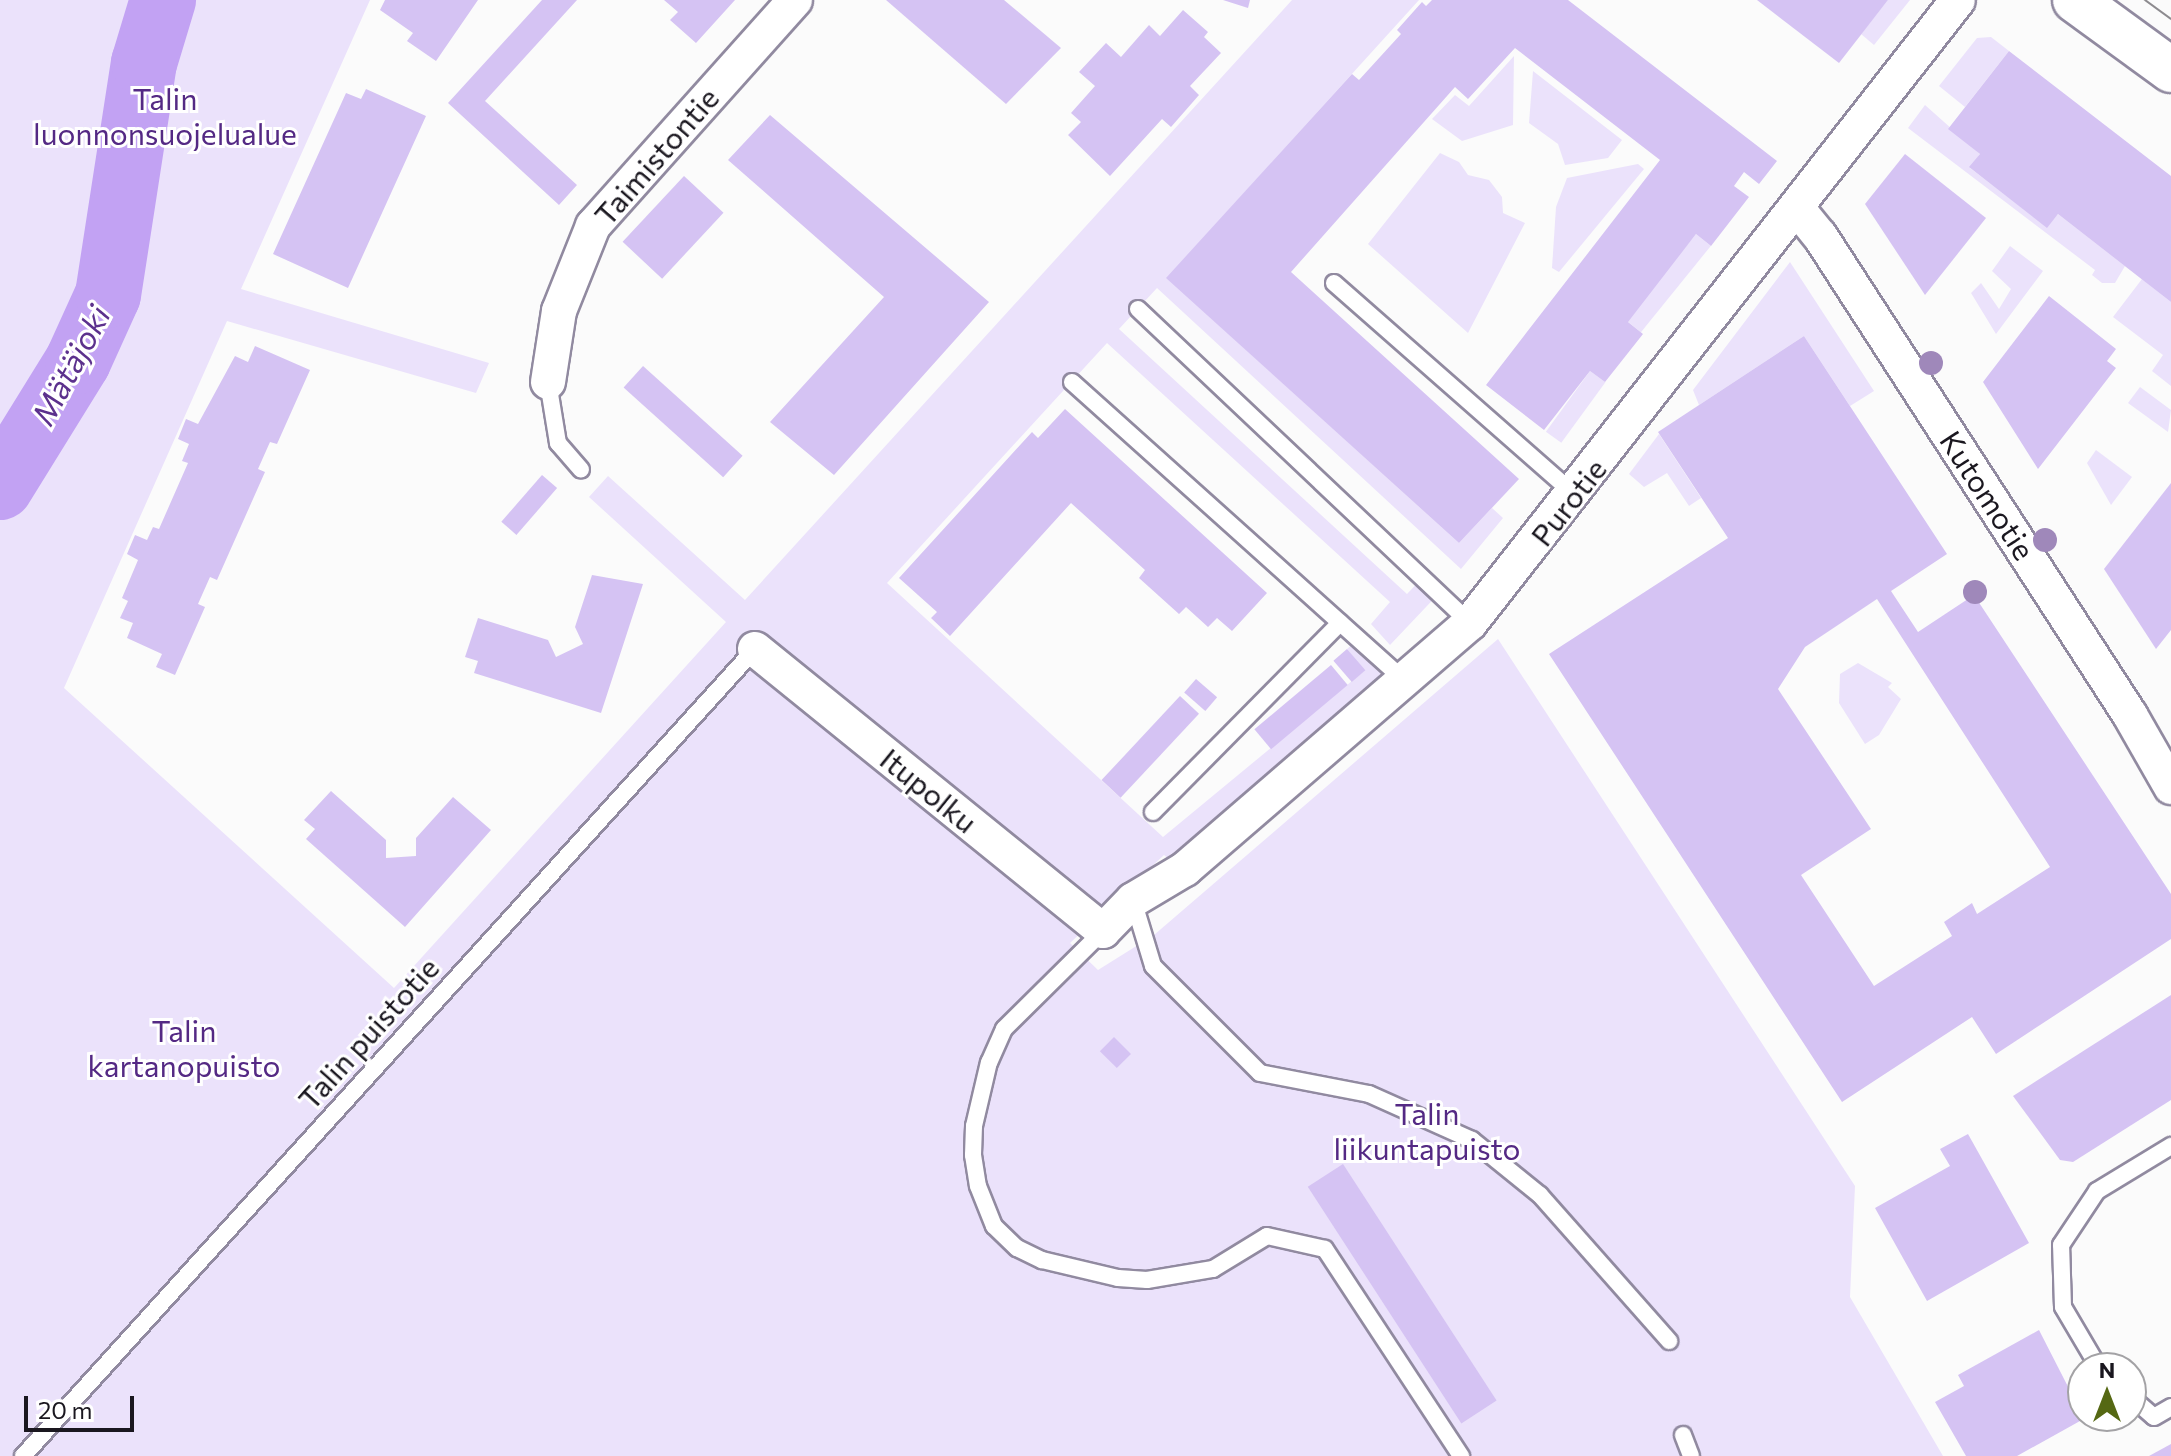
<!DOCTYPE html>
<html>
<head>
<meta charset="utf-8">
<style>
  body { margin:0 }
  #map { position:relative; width:2171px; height:1456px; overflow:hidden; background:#fbfbfb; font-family:Commissioner,sans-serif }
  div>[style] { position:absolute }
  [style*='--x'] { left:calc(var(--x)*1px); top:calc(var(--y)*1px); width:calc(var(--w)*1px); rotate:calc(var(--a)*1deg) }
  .green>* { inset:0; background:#ebe2fb; transform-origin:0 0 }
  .river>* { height:66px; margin:-33px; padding:0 33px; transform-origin:33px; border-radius:33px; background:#c2a2f3 }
  .building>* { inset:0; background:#d5c3f3; transform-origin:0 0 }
  .roads { filter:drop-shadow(2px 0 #918aa0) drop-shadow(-2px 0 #918aa0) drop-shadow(0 2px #918aa0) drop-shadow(0 -2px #918aa0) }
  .lane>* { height:16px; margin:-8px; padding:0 8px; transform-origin:8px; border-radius:8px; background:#fff }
  .street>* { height:34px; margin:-17px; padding:0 17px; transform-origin:17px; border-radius:17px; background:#fff }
  .secondary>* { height:44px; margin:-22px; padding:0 22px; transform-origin:22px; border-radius:22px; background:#fff }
  .tram>* { height:2px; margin:-1px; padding:0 1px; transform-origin:1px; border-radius:1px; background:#8d8b8f }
  .trees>* { width:24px; height:24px; margin:-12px; border-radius:50%; background:#9f88ba }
  span { translate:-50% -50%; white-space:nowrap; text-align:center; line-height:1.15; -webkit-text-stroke:6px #fff; paint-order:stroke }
  .park-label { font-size:30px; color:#542984 }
  .street-label { font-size:30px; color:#1a171f }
  .water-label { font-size:32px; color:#5c318d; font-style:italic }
  .north { position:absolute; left:2067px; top:1352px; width:80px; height:80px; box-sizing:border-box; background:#fff; border:2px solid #a3a2a5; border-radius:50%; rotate:0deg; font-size:22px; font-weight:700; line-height:32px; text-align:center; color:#1a171f }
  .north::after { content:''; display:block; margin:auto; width:28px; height:36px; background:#556813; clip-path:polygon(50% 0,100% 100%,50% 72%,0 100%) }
  .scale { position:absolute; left:24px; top:1396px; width:110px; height:36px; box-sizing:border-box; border:4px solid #1a171f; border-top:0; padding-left:10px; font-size:24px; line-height:28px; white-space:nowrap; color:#1a171f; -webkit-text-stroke:6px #fff; paint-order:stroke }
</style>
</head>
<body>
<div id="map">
  <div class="green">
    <div style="clip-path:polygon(0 0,370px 0,241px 289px,489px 363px,476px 393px,227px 321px,64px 688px,394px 988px,726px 622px,589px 497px,608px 476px,745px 600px,1292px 0,1419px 0,1167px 278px,1459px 543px,1492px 508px,1503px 518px,1461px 569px,1157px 288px,1119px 329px,1407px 594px,1428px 572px,1444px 588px,1390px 645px,1371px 624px,1390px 602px,1107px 343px,887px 583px,1163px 837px,1364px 671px,1347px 649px,1355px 642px,1386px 679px,1170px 860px,1164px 855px,1070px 943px,1098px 970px,1154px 935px,1498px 639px,1855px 1186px,1850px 1297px,1943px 1456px,0 1456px)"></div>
    <div style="clip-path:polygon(1888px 0,1910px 0,1874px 45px,1861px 34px)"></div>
    <div style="clip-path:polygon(1991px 37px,2009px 51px,1965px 107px,1939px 86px,1977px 38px)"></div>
    <div style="clip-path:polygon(1514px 56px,1513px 125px,1462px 141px,1432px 119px,1455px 95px,1469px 106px)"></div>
    <div style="clip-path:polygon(1533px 71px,1622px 140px,1608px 158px,1565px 165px,1558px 144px,1529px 123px)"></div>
    <div style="clip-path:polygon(1925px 105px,1980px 154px,1970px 168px,2047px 227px,2058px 214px,2125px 266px,2115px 283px,2102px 283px,2092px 275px,2095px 270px,1908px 128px)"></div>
    <div style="clip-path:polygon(1440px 153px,1459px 162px,1468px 175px,1489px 180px,1502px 197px,1503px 213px,1525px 223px,1468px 333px,1368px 244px)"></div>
    <div style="clip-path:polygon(1638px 164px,1644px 169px,1559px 272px,1552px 268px,1556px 207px,1567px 178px)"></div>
    <div style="left:1696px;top:234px;width:19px;height:111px;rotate:39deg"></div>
    <div style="clip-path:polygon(2010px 246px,2043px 271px,1996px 334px,1971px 293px,1981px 283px,1999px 309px,2011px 289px,1992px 271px)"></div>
    <div style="clip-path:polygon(1790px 262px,1874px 391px,1850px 406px,1804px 336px,1699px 405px,1693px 390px)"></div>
    <div style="clip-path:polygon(2142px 279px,2171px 302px,2171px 386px,2152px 371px,2163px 355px,2113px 317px)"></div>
    <div style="left:1590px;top:371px;width:19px;height:75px;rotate:36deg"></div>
    <div style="clip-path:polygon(2140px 387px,2171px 410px,2168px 432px,2128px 403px)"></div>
    <div style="clip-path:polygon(1659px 434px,1701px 498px,1689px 506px,1667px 473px,1644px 487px,1629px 474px)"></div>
    <div style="clip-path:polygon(2096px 450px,2132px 477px,2111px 505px,2087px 463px)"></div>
    <div style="clip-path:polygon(1858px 663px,1892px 683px,1888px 687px,1901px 699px,1879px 735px,1865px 744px,1839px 703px,1840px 674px)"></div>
  </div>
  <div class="river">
    <div style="--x:0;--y:487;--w:148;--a:-58.2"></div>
    <div style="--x:78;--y:361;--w:72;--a:-65.6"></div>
    <div style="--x:108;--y:295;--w:235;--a:-81.2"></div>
    <div style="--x:144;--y:63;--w:66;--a:-73.2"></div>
  </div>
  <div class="building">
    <div style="clip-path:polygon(385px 0,478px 0,436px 61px,407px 41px,413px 33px,380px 10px)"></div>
    <div style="clip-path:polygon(542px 0,577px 0,485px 101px,577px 185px,559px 205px,448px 103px)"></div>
    <div style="clip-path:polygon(664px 0,735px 0,696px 43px,670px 20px,678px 12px)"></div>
    <div style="clip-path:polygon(886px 0,1004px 0,1061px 48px,1006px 104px)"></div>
    <div style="clip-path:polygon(1223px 0,1250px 0,1248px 8px)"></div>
    <div style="clip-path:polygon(1432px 0,1568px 0,1777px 161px,1759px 184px,1744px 172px,1734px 186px,1749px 197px,1711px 246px,1696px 234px,1628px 322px,1643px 334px,1605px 382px,1590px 371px,1544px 430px,1486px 385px,1660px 160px,1515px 48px,1468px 99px,1455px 87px,1291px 272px,1519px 479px,1459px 543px,1166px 278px,1352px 74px,1359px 80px,1401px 34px,1397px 30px,1422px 2px,1426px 6px)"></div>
    <div style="clip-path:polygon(1757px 0,1888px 0,1839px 63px)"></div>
    <div style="clip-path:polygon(1183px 10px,1208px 32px,1204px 37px,1221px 53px,1190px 86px,1199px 95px,1171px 127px,1162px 119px,1110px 176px,1068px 135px,1081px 122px,1071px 113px,1095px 86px,1079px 72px,1106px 43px,1121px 57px,1149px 25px,1160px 36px)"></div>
    <div style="clip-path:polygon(2009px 51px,2171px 176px,2171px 302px,2058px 214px,2047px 228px,1969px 167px,1980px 154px,1948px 129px)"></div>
    <div style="clip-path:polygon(366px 89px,426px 116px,348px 288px,273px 254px,346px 93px,361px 99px)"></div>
    <div style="clip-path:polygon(770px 115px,989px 302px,834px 475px,770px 422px,884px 297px,728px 160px)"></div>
    <div style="clip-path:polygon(1905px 154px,1986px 218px,1925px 295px,1865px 204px)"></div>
    <div style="left:684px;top:176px;width:54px;height:90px;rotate:43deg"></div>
    <div style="clip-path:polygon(2049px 296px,2116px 349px,2107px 361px,2116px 368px,2038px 469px,1983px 382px)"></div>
    <div style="clip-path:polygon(evenodd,1804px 336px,1947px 554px,1891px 591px,1918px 632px,1974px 595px,2171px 894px,2171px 939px,1996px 1054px,1972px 1017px,1842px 1102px,1549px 654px,1728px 538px,1658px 432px,1804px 336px,1877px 599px,2050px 867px,1977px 914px,1972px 903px,1944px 922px,1952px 936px,1874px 986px,1801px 875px,1871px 829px,1778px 689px,1805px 647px,1877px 599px)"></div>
    <div style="clip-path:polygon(255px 346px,310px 370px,277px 444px,270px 442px,258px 469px,265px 472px,217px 580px,210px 577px,198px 604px,205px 607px,175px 675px,156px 667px,162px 654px,127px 638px,133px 623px,120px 618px,128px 601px,122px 598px,138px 560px,127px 554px,135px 535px,147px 540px,153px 527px,159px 529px,188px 463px,182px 461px,189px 444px,178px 439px,186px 419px,198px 424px,235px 356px,248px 362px)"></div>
    <div style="left:643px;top:366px;width:134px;height:29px;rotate:42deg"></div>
    <div style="clip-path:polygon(1065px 409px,1267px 593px,1232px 631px,1217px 618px,1208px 627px,1186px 607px,1179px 614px,1139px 578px,1145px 570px,1071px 503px,950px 636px,931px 618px,937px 612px,899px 578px,1032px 432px,1038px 438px)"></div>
    <div style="left:542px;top:475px;width:20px;height:62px;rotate:41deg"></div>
    <div style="clip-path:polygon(2171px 483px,2171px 630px,2156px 649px,2104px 569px)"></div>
    <div style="clip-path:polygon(592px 575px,643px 584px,601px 713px,474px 673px,478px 661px,465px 657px,478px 618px,548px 640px,556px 657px,583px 644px,575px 627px)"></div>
    <div style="left:1347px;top:649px;width:28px;height:18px;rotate:49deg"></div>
    <div style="left:1331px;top:665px;width:26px;height:100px;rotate:50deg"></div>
    <div style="left:1196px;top:679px;width:28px;height:18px;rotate:41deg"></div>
    <div style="left:1180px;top:696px;width:26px;height:115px;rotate:43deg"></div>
    <div style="clip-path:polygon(331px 791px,386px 840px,386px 858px,416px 856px,416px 838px,453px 797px,491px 830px,405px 927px,306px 839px,315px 829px,304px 820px)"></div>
    <div style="clip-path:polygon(2171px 995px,2171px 1100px,2073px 1162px,2060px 1160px,2013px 1096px)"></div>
    <div style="left:1114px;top:1037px;width:24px;height:20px;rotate:45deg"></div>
    <div style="clip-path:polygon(1968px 1134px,2029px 1243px,1927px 1301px,1875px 1208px,1950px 1166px,1940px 1149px)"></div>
    <div style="left:1343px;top:1164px;width:282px;height:42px;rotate:57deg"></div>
    <div style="clip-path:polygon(2039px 1330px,2083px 1416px,2089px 1416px,2017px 1456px,1966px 1456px,1935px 1402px,1964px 1386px,1958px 1375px)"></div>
    <div style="clip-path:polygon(2171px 1444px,2171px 1456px,2149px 1456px)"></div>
  </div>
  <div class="roads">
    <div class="lane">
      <div style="--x:1334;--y:283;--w:320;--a:41.3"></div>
      <div style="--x:1138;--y:309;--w:457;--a:43.4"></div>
      <div style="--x:548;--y:382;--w:62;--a:80.7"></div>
      <div style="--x:558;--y:443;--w:35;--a:49"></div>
      <div style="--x:1072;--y:382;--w:448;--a:41.9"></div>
      <div style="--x:1153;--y:812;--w:266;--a:-45.3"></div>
      <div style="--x:1133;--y:900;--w:69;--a:73.1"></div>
      <div style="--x:1153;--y:966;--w:151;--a:45"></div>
      <div style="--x:1260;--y:1073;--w:111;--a:10.9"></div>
      <div style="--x:1369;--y:1094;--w:113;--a:24.1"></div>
      <div style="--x:1472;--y:1140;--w:87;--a:39"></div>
      <div style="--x:1540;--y:1195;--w:195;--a:48.5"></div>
      <div style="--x:1103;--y:931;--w:139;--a:135.3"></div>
      <div style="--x:1004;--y:1029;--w:36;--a:114"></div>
      <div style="--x:989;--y:1062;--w:66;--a:103.2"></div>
      <div style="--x:974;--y:1126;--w:29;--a:92"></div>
      <div style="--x:973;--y:1155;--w:31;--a:81"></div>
      <div style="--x:978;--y:1186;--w:43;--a:68.2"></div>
      <div style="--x:994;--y:1226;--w:32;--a:44"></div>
      <div style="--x:1017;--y:1248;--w:28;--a:26"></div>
      <div style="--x:1042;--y:1260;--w:78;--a:13.3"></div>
      <div style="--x:1118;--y:1278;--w:29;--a:4"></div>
      <div style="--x:1147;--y:1280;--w:67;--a:-9.5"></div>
      <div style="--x:1213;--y:1269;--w:63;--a:-31.4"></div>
      <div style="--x:1267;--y:1236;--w:59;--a:12.6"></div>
      <div style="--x:1325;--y:1249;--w:248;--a:56.7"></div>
      <div style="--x:2099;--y:1368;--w:71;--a:-120.5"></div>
      <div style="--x:2063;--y:1307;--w:62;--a:-91.8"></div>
      <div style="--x:2061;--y:1245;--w:65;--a:-56.3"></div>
      <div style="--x:2097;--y:1191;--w:87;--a:-31.3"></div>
      <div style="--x:2131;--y:1397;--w:30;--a:41"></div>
      <div style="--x:2154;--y:1417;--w:20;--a:-30"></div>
      <div style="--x:1683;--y:1435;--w:22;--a:69"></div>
      <div style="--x:23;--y:1456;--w:1090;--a:-47.79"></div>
    </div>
    <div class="street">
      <div style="--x:1797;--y:208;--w:36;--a:51"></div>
      <div style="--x:1820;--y:236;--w:571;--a:57.09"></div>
      <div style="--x:2130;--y:715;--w:83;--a:60.3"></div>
      <div style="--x:548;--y:382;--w:72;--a:-81.2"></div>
      <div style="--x:559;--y:311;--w:92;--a:-68.2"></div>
      <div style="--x:593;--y:226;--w:303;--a:-48.2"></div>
      <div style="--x:755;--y:649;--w:448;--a:39"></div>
      <div style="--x:1103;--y:931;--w:43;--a:-45.9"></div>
      <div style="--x:1133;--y:900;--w:61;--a:-30.8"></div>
      <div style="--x:1185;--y:869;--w:376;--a:-40.8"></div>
      <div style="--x:1470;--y:623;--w:791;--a:-51.93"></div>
    </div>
    <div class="secondary">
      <div style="--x:2075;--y:0;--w:119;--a:36.1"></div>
    </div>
  </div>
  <div class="tram">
    <div style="--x:2145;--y:0;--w:32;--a:36"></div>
  </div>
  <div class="trees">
    <div style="left:1931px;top:363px"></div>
    <div style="left:2045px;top:540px"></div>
    <div style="left:1975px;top:592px"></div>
  </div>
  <div class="park-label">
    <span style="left:165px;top:115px">Talin<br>luonnonsuojelualue</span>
    <span style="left:184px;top:1047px">Talin<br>kartanopuisto</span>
    <span style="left:1427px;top:1130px">Talin<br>liikuntapuisto</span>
  </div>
  <div class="street-label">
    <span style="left:656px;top:156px;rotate:-49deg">Taimistontie</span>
    <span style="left:1988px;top:495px;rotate:57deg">Kutomotie</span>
    <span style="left:1568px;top:502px;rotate:-52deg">Purotie</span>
    <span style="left:929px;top:790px;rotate:39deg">Itupolku</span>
    <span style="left:368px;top:1033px;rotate:-48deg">Talin puistotie</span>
  </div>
  <div class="water-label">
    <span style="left:70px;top:365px;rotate:-62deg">Mätäjoki</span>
  </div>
  <div class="north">N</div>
  <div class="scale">20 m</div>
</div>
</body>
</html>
